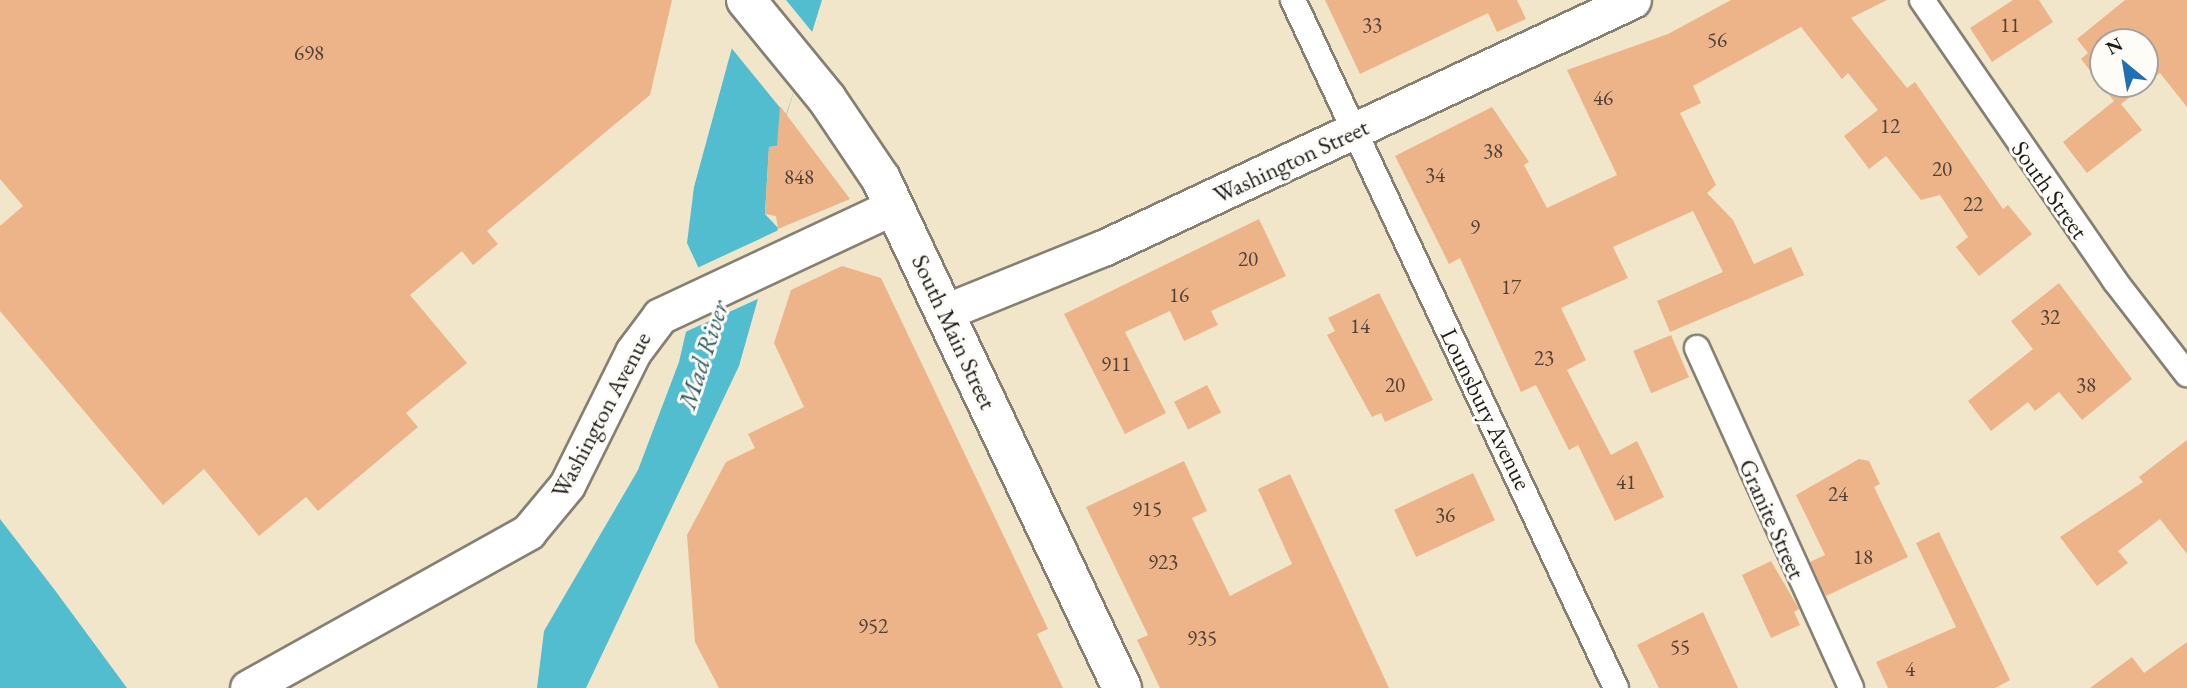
<!DOCTYPE html>
<html>
<head>
<meta charset="utf-8">
<style>
  body { margin:0 }
  #map { position:relative; width:2187px; height:688px; overflow:hidden; background:#f1e5ca; font-family:"EB Garamond",serif }
  div>[style] { position:absolute }
  [style*='--x'] { left:calc(var(--x)*1px); top:calc(var(--y)*1px); width:calc(var(--w)*1px); rotate:calc(var(--a)*1deg) }
  .water>* { inset:0; background:#53bdd0 }
  .pier>* { inset:0; background:#f1e5ca }
  .building>* { inset:0; background:#eeb489; transform-origin:0 0 }
  .roads { filter:drop-shadow(2px 0 #868073) drop-shadow(-2px 0 #868073) drop-shadow(0 2px #868073) drop-shadow(0 -2px #868073) }
  .minor>* { height:24px; margin:-12px; padding:0 12px; transform-origin:12px; border-radius:12px; background:#fff }
  .secondary>* { height:35px; margin:-17.5px; padding:0 17.5px; transform-origin:17.5px; border-radius:17.5px; background:#fff }
  .primary>* { height:38px; margin:-19px; padding:0 19px; transform-origin:19px; border-radius:19px; background:#fff }
  span { translate:-50% -50%; white-space:nowrap; text-align:center; line-height:1.15; -webkit-text-stroke:6px #fdfcf7; paint-order:stroke }
  .number-label { font-size:21px; color:#504237 }
  .number-label span { -webkit-text-stroke-width:0 }
  .street-label { font-size:24px; color:#1c1c1c }
  .water-label { font-size:26px; color:#325c64; font-style:italic }
  .north { position:absolute; left:2089px; top:28px; width:70px; height:70px; box-sizing:border-box; background:#fdfcf7; border:2px solid #a3a29f; border-radius:50%; rotate:330deg; font-size:19px; font-weight:700; line-height:28px; text-align:center; color:#1c1c1c }
  .north::after { content:''; display:block; margin:auto; width:24px; height:32px; background:#1f6fb2; clip-path:polygon(50% 0,100% 100%,50% 72%,0 100%) }
</style>
</head>
<body>
<div id="map">
  <div class="water">
    <div style="clip-path:polygon(745px 0,822px 0,777px 146px,769px 147px,765px 214px,778px 228px,739px 366px,586px 688px,537px 688px,544px 631px,638px 470px,679px 362px,700px 271px,687px 243px,694px 187px)"></div>
    <div style="clip-path:polygon(0 519px,54px 589px,127px 688px,0 688px)"></div>
  </div>
  <div class="pier">
    <div style="clip-path:polygon(741px 0,786px 0,813px 33px,786px 115px,729px 45px)"></div>
    <div style="clip-path:polygon(781px 229px,762px 297px,683px 333px,695px 269px)"></div>
  </div>
  <div class="building">
    <div style="clip-path:polygon(0 0,672px 0,650px 95px,487px 231px,498px 244px,473px 265px,462px 251px,410px 295px,467px 363px,406px 413px,418px 427px,318px 511px,306px 497px,259px 536px,204px 469px,163px 505px,0 311px,0 226px,23px 206px,0 179px)"></div>
    <div style="clip-path:polygon(1325px 0,1517px 0,1526px 19px,1497px 32px,1488px 13px,1360px 74px)"></div>
    <div style="clip-path:polygon(1731px 0,1887px 0,1851px 18px,1907px 88px,1915px 82px,2003px 209px,2008px 205px,2032px 234px,1979px 276px,1956px 247px,1968px 237px,1940px 195px,1921px 200px,1886px 156px,1869px 169px,1844px 136px,1878px 110px,1848px 73px,1842px 79px,1801px 27px,1693px 86px,1701px 103px,1680px 113px,1716px 185px,1707px 193px,1733px 220px,1754px 264px,1791px 247px,1804px 275px,1670px 332px,1657px 301px,1723px 272px,1693px 211px,1613px 247px,1628px 278px,1561px 308px,1586px 360px,1567px 370px,1611px 455px,1637px 441px,1664px 497px,1615px 521px,1578px 445px,1569px 450px,1536px 385px,1521px 392px,1460px 258px,1449px 264px,1395px 156px,1492px 107px,1529px 162px,1524px 165px,1547px 208px,1617px 175px,1567px 70px,1668px 34px)"></div>
    <div style="clip-path:polygon(2013px 0,2039px 0,2053px 22px,1992px 62px,1970px 28px)"></div>
    <div style="clip-path:polygon(evenodd,2125px 0,2187px 0,2187px 107px,2160px 73px,2121px 104px,2142px 130px,2087px 173px,2063px 142px,2114px 101px,2081px 59px,2088px 53px,2077px 39px,2125px 0,2103px 42px,2145px 42px,2145px 84px,2103px 84px,2103px 42px)"></div>
    <div style="clip-path:polygon(780px 106px,850px 199px,778px 229px,776px 216px,765px 214px,769px 147px,777px 146px)"></div>
    <div style="clip-path:polygon(1259px 219px,1286px 276px,1211px 311px,1218px 325px,1184px 341px,1170px 311px,1125px 332px,1166px 413px,1125px 434px,1064px 314px)"></div>
    <div style="clip-path:polygon(842px 266px,881px 278px,1048px 629px,1037px 634px,1063px 688px,719px 688px,695px 642px,687px 535px,726px 462px,755px 448px,748px 434px,804px 407px,774px 343px,791px 290px)"></div>
    <div style="clip-path:polygon(2059px 283px,2132px 379px,2082px 420px,2059px 392px,2035px 411px,2028px 402px,1991px 431px,1968px 401px,2033px 349px,2011px 321px)"></div>
    <div style="clip-path:polygon(1379px 293px,1433px 400px,1385px 422px,1381px 413px,1372px 417px,1327px 335px,1335px 331px,1328px 318px)"></div>
    <div style="left:1671px;top:335px;width:46px;height:41px;rotate:67deg"></div>
    <div style="left:1207px;top:385px;width:31px;height:37px;rotate:63deg"></div>
    <div style="clip-path:polygon(2187px 440px,2187px 554px,2160px 519px,2118px 551px,2128px 563px,2097px 586px,2060px 537px,2143px 482px,2139px 477px)"></div>
    <div style="clip-path:polygon(1859px 459px,1869px 461px,1880px 484px,1874px 487px,1908px 557px,1826px 596px,1810px 562px,1825px 555px,1796px 495px)"></div>
    <div style="clip-path:polygon(1184px 461px,1207px 511px,1192px 518px,1230px 596px,1292px 564px,1258px 489px,1290px 474px,1389px 688px,1160px 688px,1137px 640px,1148px 635px,1086px 507px)"></div>
    <div style="left:1473px;top:473px;width:52px;height:87px;rotate:65deg"></div>
    <div style="clip-path:polygon(1939px 532px,2010px 680px,1995px 688px,1888px 688px,1876px 662px,1956px 627px,1916px 543px)"></div>
    <div style="clip-path:polygon(1771px 561px,1799px 609px,1794px 612px,1800px 625px,1771px 638px,1742px 575px)"></div>
    <div style="clip-path:polygon(1703px 612px,1738px 688px,1659px 688px,1637px 645px)"></div>
    <div style="clip-path:polygon(2187px 642px,2187px 688px,2090px 688px,2132px 657px,2144px 673px)"></div>
  </div>
  <div class="roads">
    <div class="minor">
      <div style="--x:1293;--y:0;--w:760;--a:64.85"></div>
      <div style="--x:1922;--y:0;--w:341;--a:55.5"></div>
      <div style="--x:2115;--y:281;--w:118;--a:52.3"></div>
      <div style="--x:1697;--y:348;--w:373;--a:65.6"></div>
    </div>
    <div class="secondary">
      <div style="--x:945;--y:312;--w:170;--a:-22.1"></div>
      <div style="--x:1103;--y:248;--w:585;--a:-25.08"></div>
      <div style="--x:248;--y:688;--w:321;--a:-29.1"></div>
      <div style="--x:528;--y:532;--w:61;--a:-50.3"></div>
      <div style="--x:567;--y:485;--w:148;--a:-63.6"></div>
      <div style="--x:633;--y:352;--w:45;--a:-53.1"></div>
      <div style="--x:660;--y:316;--w:259;--a:-25.1"></div>
    </div>
    <div class="primary">
      <div style="--x:746;--y:0;--w:128;--a:50.7"></div>
      <div style="--x:827;--y:99;--w:97;--a:56"></div>
      <div style="--x:881;--y:179;--w:563;--a:64.66"></div>
    </div>
  </div>
  <div class="number-label">
    <span style="left:1372px;top:25px">33</span>
    <span style="left:2010px;top:25px">11</span>
    <span style="left:1717px;top:40px">56</span>
    <span style="left:309px;top:53px">698</span>
    <span style="left:1603px;top:98px">46</span>
    <span style="left:1890px;top:126px">12</span>
    <span style="left:1493px;top:151px">38</span>
    <span style="left:1942px;top:169px">20</span>
    <span style="left:1435px;top:175px">34</span>
    <span style="left:799px;top:177px">848</span>
    <span style="left:1973px;top:204px">22</span>
    <span style="left:1475px;top:227px">9</span>
    <span style="left:1248px;top:259px">20</span>
    <span style="left:1511px;top:287px">17</span>
    <span style="left:1179px;top:295px">16</span>
    <span style="left:2050px;top:317px">32</span>
    <span style="left:1360px;top:326px">14</span>
    <span style="left:1544px;top:358px">23</span>
    <span style="left:1116px;top:364px">911</span>
    <span style="left:1395px;top:385px">20</span>
    <span style="left:2086px;top:385px">38</span>
    <span style="left:1626px;top:482px">41</span>
    <span style="left:1838px;top:494px">24</span>
    <span style="left:1147px;top:509px">915</span>
    <span style="left:1445px;top:515px">36</span>
    <span style="left:1863px;top:557px">18</span>
    <span style="left:1163px;top:562px">923</span>
    <span style="left:873px;top:626px">952</span>
    <span style="left:1202px;top:638px">935</span>
    <span style="left:1680px;top:647px">55</span>
    <span style="left:1910px;top:669px">4</span>
  </div>
  <div class="street-label">
    <span style="left:1291px;top:161px;rotate:-25deg">Washington Street</span>
    <span style="left:2050px;top:190px;rotate:55deg">South Street</span>
    <span style="left:954px;top:332px;rotate:65deg">South Main Street</span>
    <span style="left:1486px;top:409px;rotate:64deg">Lounsbury Avenue</span>
    <span style="left:601px;top:415px;rotate:-62deg">Washington Avenue</span>
    <span style="left:1772px;top:519px;rotate:66deg">Granite Street</span>
  </div>
  <div class="water-label">
    <span style="left:704px;top:355px;rotate:-72deg">Mad River</span>
  </div>
  <div class="north">N</div>
</div>
</body>
</html>
